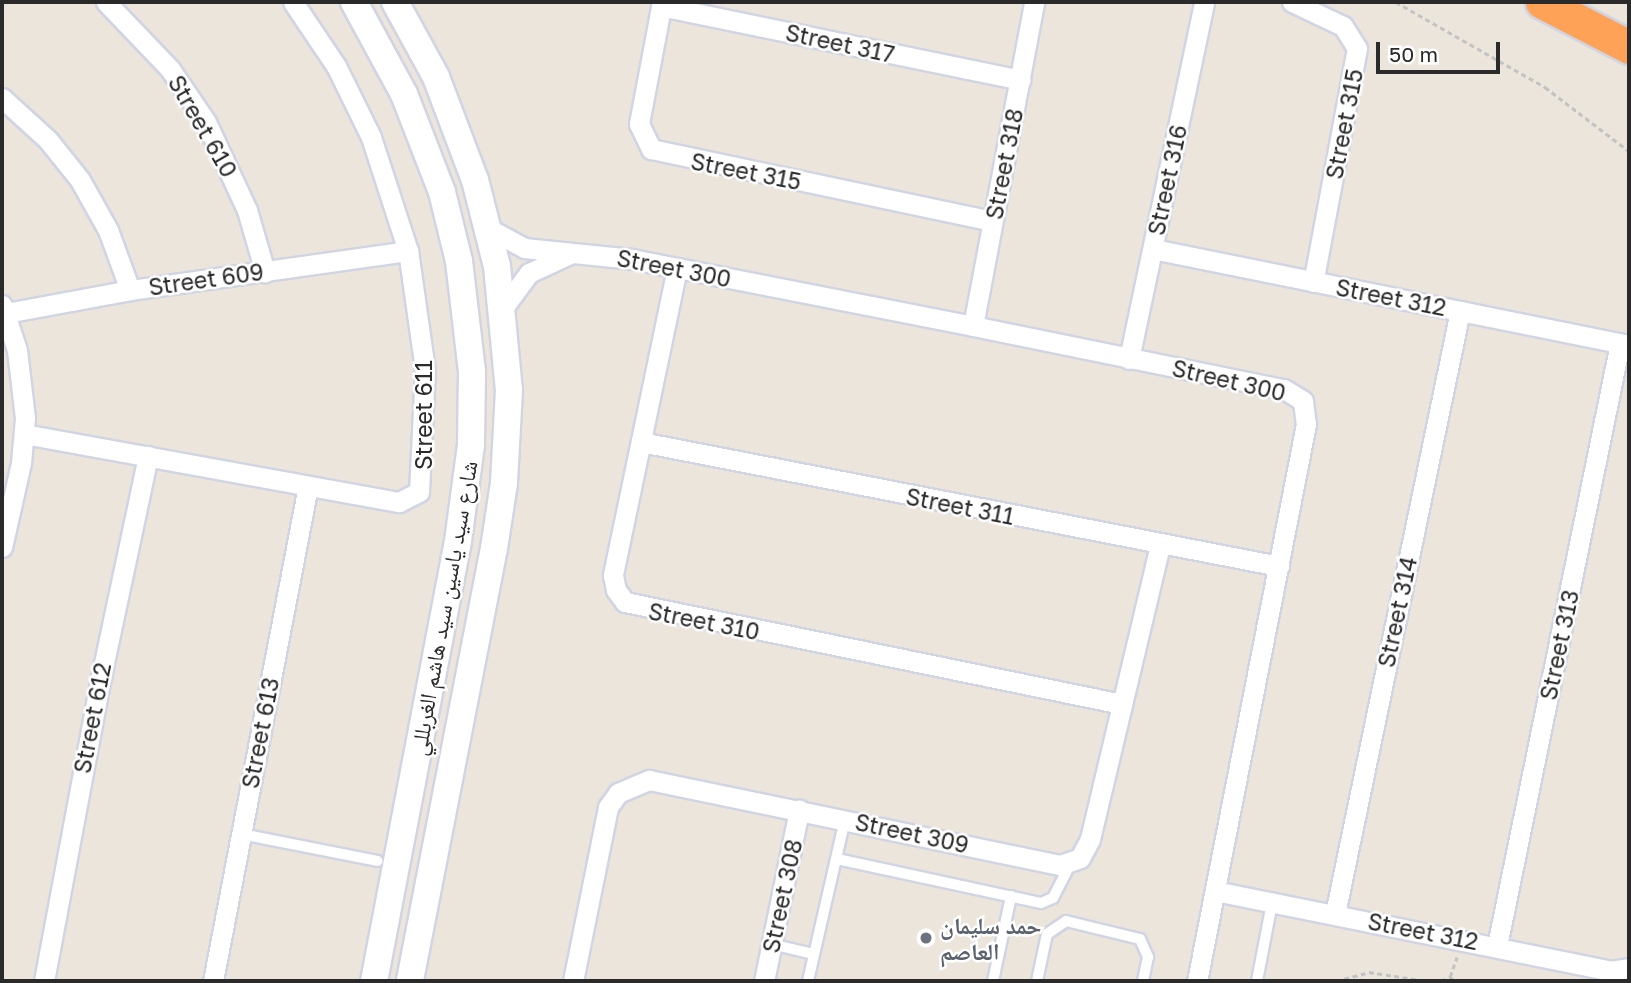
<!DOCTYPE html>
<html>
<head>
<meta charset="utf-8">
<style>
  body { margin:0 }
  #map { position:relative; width:1631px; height:983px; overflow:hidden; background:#ece5dc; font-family:"Golos Text","Noto Naskh Arabic",sans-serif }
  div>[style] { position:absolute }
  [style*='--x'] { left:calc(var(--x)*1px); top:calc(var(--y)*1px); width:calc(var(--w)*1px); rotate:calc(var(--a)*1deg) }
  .path>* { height:2.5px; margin-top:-1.25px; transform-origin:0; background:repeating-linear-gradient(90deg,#c3c3c3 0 5px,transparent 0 8.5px) }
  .roads { filter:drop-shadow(2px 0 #d1d4e3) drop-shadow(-2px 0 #d1d4e3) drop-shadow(0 2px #d1d4e3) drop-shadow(0 -2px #d1d4e3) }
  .lane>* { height:10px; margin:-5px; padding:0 5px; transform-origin:5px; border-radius:5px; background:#fff }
  .street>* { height:19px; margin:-9.5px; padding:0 9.5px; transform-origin:9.5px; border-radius:9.5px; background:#fff }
  .secondary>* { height:26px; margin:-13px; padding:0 13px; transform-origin:13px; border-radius:13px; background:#fff }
  .highway>* { height:33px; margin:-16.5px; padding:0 16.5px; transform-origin:16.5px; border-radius:16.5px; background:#fda256 }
  .dots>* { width:19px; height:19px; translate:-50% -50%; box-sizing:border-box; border:4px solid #fff; border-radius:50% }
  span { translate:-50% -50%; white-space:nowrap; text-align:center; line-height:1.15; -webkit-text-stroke:5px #fff; paint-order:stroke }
  .street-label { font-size:23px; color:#2a2a2a }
  .worship-label { font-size:23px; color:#5b616d; font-weight:700 }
  .left { translate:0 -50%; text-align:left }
  .frame { position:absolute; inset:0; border:4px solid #2a2a2a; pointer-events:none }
  .scale { position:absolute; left:1376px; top:42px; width:124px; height:32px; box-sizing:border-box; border:4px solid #2a2a2a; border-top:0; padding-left:9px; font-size:21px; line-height:24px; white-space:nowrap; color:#2a2a2a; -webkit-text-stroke:5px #fff; paint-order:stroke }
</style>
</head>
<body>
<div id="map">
  <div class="path">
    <div style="--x:1396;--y:2;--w:172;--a:29.7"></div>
    <div style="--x:1545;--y:87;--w:106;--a:37.3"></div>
    <div style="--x:1450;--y:977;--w:21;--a:-71"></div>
    <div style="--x:1336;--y:981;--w:34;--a:-15"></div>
    <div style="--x:1369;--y:972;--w:58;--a:9"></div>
    <div style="--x:1441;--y:981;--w:10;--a:-24"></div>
    <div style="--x:1450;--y:977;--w:6;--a:39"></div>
  </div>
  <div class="roads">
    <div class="lane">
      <div style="--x:241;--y:834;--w:139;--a:11.2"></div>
      <div style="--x:837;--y:859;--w:209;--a:12.2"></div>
      <div style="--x:1041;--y:903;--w:13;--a:-23"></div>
      <div style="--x:1053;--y:898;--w:39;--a:-63"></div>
      <div style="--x:771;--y:944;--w:43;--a:13.4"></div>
      <div style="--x:808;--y:981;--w:166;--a:-77.1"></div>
      <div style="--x:993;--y:981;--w:87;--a:-78"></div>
      <div style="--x:1037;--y:981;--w:48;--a:-78"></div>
      <div style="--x:1047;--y:934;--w:23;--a:-34"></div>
      <div style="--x:1066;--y:921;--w:76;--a:13.7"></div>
      <div style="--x:1140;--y:939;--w:20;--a:66"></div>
      <div style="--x:1148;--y:957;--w:25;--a:102"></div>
      <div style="--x:1257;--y:981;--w:79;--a:-79.1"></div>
    </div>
    <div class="street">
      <div style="--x:106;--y:2;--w:93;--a:46.3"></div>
      <div style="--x:170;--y:69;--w:64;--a:55.8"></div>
      <div style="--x:206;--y:122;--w:97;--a:65"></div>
      <div style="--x:247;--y:210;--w:65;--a:73.8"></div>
      <div style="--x:662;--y:2;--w:124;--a:100.7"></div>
      <div style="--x:639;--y:124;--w:28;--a:64"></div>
      <div style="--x:651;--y:149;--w:349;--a:11.9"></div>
      <div style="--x:1292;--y:2;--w:56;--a:25.2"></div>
      <div style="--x:1343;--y:26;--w:26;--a:58"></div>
      <div style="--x:1357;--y:48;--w:238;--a:100.6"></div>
      <div style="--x:661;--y:6;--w:367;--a:11.6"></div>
      <div style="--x:2;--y:98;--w:62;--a:42.4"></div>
      <div style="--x:48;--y:140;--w:51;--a:51.3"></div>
      <div style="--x:80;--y:180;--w:57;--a:60.8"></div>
      <div style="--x:108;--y:230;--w:64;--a:69.9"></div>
      <div style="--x:489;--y:229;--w:40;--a:28"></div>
      <div style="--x:524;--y:248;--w:109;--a:5.8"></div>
      <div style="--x:632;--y:259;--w:348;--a:11.1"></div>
      <div style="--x:973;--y:326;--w:317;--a:11.5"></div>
      <div style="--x:1284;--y:389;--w:22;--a:32"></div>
      <div style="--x:1303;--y:401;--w:23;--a:83"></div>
      <div style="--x:1306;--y:424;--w:568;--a:101.07"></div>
      <div style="--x:1153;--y:249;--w:486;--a:11.4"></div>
      <div style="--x:677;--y:268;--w:314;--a:101.8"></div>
      <div style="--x:613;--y:575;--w:15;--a:79"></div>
      <div style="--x:616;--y:590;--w:15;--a:53"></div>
      <div style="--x:625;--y:602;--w:507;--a:11.6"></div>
      <div style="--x:2;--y:305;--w:47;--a:71.6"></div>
      <div style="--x:17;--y:350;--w:68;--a:83.3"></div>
      <div style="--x:25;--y:418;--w:45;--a:95.1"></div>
      <div style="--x:21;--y:463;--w:86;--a:102.7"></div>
      <div style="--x:503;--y:308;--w:44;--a:-53.4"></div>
      <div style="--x:529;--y:273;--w:47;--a:-24.9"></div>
      <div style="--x:6;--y:313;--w:126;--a:-10.5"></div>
      <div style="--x:130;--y:290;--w:281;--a:-8"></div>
      <div style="--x:973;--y:326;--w:330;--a:-79.3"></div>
      <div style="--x:1129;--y:359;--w:365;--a:-78.1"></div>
      <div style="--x:24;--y:434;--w:381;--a:10.3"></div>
      <div style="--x:399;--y:502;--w:22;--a:-27"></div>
      <div style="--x:419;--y:492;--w:122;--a:-87.2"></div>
      <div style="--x:425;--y:370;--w:120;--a:-98.1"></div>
      <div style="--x:408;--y:251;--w:120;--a:-108"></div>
      <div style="--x:371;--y:137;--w:79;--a:-116.2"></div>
      <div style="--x:336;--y:66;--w:77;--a:-123.9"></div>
      <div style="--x:641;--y:442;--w:650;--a:11"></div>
      <div style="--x:1215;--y:891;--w:403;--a:11.4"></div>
      <div style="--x:1610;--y:971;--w:19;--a:-9"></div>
      <div style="--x:1335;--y:914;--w:616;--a:-78.29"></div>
      <div style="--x:1497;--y:946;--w:615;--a:-78.47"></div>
      <div style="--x:44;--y:981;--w:309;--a:-79.4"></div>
      <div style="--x:101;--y:677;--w:226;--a:-78"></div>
      <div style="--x:213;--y:981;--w:504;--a:-79.14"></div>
      <div style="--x:573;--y:981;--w:177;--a:-78.6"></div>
      <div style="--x:608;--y:807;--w:17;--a:-54"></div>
      <div style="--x:618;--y:793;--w:34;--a:-23"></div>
      <div style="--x:649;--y:780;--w:420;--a:11.7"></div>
      <div style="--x:1060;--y:865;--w:21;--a:-19"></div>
      <div style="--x:1080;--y:858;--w:21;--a:-62"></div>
      <div style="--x:1090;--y:839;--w:301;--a:-76.6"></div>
      <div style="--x:764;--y:981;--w:175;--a:-78.4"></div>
    </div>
    <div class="secondary">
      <div style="--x:354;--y:2;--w:105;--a:61.5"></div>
      <div style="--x:404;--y:94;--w:105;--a:68.8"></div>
      <div style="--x:442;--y:192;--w:71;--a:76.2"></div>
      <div style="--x:459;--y:261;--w:111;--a:83.3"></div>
      <div style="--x:472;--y:371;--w:74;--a:90.8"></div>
      <div style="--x:471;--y:445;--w:97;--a:97.7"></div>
      <div style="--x:458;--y:541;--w:448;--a:100.8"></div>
      <div style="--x:395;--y:2;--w:85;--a:61.3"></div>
      <div style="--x:436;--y:77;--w:110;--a:69.3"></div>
      <div style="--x:475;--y:180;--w:89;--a:75.7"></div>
      <div style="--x:497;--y:266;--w:125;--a:84.5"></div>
      <div style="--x:509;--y:390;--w:93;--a:93.1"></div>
      <div style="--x:504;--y:483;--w:66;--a:98.7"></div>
      <div style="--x:494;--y:548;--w:441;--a:101"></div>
    </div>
    <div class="highway">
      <div style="--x:1542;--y:2;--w:98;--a:27.3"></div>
    </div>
  </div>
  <div class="dots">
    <div style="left:926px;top:938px;background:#6b7280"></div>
  </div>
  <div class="street-label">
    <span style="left:840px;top:43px;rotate:12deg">Street 317</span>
    <span style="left:1344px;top:124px;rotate:-79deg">Street 315</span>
    <span style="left:203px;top:126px;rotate:60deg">Street 610</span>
    <span style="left:1004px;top:164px;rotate:-79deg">Street 318</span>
    <span style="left:746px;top:171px;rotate:11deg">Street 315</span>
    <span style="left:1167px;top:180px;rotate:-78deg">Street 316</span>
    <span style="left:674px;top:268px;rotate:11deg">Street 300</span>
    <span style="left:206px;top:279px;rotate:-8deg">Street 609</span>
    <span style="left:1391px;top:297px;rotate:11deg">Street 312</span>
    <span style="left:1229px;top:380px;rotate:13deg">Street 300</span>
    <span style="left:423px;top:415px;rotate:-90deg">Street 611</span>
    <span style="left:960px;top:506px;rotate:11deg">Street 311</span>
    <span style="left:443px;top:608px;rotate:-80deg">شارع سيد ياسين سيد هاشم الغربللي</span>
    <span style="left:1397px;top:612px;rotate:-78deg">Street 314</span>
    <span style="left:704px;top:621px;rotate:11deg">Street 310</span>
    <span style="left:1559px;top:645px;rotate:-78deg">Street 313</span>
    <span style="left:92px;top:718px;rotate:-79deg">Street 612</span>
    <span style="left:260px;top:733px;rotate:-79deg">Street 613</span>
    <span style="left:912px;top:833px;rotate:12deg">Street 309</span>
    <span style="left:782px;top:896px;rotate:-78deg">Street 308</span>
    <span style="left:1423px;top:931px;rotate:11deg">Street 312</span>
  </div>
  <div class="worship-label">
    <span class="left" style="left:940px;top:938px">حمد سليمان<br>العاصم</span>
  </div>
  <div class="frame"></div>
  <div class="scale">50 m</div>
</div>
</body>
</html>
